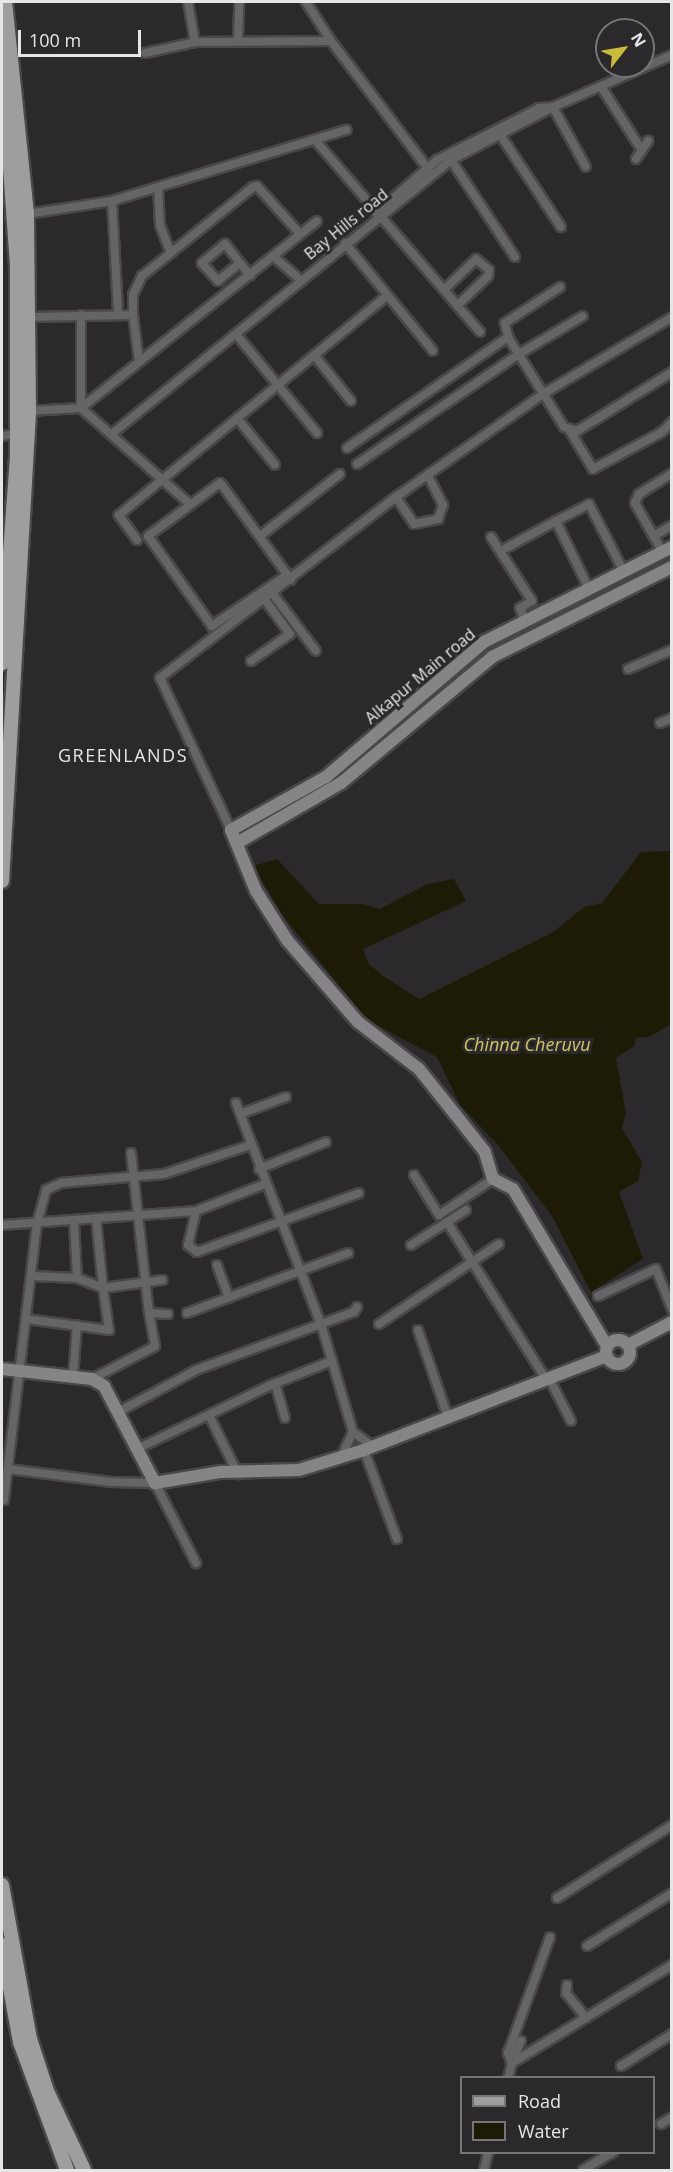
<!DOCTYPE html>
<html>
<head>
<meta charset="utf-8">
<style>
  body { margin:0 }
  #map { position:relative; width:673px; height:2172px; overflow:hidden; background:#2c292c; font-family:"Open Sans",sans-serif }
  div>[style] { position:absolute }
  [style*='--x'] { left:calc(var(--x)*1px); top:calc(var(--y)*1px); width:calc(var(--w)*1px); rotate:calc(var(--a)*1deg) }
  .water>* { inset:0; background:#1d1b06 }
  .roads { filter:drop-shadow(2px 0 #4a474a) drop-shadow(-2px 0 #4a474a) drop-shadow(0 2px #4a474a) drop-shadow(0 -2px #4a474a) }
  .street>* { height:8px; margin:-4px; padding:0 4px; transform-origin:4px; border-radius:4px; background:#656466 }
  .secondary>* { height:12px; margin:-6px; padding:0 6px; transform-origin:6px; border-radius:6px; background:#878487 }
  .secondary>.ring { margin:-6px; padding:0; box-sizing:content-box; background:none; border:12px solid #878487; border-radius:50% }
  .primary>* { height:14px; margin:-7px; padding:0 7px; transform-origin:7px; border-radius:7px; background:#a09da1 }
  span { translate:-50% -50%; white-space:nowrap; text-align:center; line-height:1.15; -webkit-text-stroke:6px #2c292c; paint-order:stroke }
  .street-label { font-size:16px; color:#e7e5e8 }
  .neighbourhood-label { font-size:18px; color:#e7e5e8; letter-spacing:1.5px }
  .water-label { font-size:18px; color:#cfc463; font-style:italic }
  .frame { position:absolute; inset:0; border:3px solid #e7e5e8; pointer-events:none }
  .legend { position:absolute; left:460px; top:2076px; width:195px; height:78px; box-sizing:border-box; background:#2c292c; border:2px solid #777477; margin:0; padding:8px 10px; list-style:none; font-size:18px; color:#e7e5e8 }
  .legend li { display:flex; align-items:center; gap:12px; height:30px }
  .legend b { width:30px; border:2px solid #777477 }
  .north { position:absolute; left:595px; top:18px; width:60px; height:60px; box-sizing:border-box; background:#2c292c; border:2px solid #777477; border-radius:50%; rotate:59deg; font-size:16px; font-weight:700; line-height:24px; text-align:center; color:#e7e5e8 }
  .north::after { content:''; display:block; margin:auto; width:21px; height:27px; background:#c9bb3b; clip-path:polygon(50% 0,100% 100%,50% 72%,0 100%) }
  .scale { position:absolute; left:18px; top:30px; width:123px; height:27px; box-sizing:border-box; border:3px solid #e7e5e8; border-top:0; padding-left:8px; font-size:18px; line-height:21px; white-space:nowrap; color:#e7e5e8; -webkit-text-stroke:4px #2c292c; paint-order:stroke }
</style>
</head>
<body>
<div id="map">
  <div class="water">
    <div style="clip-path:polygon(671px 851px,671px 1024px,649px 1037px,636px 1038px,634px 1046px,616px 1058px,626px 1113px,622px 1128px,642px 1162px,638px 1181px,619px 1192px,643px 1259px,591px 1292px,552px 1216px,499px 1146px,460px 1105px,437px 1057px,367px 1020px,284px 917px,253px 866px,277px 859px,319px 904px,361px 904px,380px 909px,427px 884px,454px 879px,466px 901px,363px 949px,368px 963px,383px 976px,419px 999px,553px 932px,584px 907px,602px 903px,641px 852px)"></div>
  </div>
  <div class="roads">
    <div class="street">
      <div style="--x:188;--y:2;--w:41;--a:80.1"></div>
      <div style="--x:306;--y:2;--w:46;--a:57.3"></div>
      <div style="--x:238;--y:39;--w:37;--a:-88"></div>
      <div style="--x:145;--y:53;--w:51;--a:-12.4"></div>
      <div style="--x:195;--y:42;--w:136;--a:-0.4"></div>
      <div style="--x:331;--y:41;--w:167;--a:52.8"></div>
      <div style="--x:602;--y:88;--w:72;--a:57.4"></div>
      <div style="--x:553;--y:107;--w:68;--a:61.2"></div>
      <div style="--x:501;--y:136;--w:109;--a:56.6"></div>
      <div style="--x:315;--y:140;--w:253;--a:49.3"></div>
      <div style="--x:636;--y:159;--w:22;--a:-56"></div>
      <div style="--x:451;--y:160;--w:116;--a:56.6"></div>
      <div style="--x:158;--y:187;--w:38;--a:87"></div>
      <div style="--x:160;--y:225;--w:30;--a:69"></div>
      <div style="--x:112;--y:201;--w:112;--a:86.9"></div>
      <div style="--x:376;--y:213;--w:81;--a:-41"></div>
      <div style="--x:437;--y:160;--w:114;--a:-27"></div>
      <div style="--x:539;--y:108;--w:14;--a:-4"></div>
      <div style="--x:27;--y:214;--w:86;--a:-8.7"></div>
      <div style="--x:112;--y:201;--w:245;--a:-16.9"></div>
      <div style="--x:345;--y:243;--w:139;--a:50.8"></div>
      <div style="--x:273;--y:256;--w:56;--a:-38.5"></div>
      <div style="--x:240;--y:263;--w:28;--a:141"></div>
      <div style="--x:218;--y:281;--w:24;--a:-132"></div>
      <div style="--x:202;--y:263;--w:30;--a:-40"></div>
      <div style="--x:225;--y:244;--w:1;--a:45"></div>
      <div style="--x:226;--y:245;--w:23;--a:52"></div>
      <div style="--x:240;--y:263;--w:16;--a:50"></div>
      <div style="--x:560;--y:287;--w:66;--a:146.8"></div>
      <div style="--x:505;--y:323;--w:14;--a:78"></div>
      <div style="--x:508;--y:337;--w:106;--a:58.1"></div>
      <div style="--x:564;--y:427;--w:14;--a:17"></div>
      <div style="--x:577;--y:431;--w:112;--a:-31.8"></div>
      <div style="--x:445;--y:289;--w:43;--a:-44.1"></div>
      <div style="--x:476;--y:259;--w:17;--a:40"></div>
      <div style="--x:489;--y:270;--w:6;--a:99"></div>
      <div style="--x:488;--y:276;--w:42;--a:136"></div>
      <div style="--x:81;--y:315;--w:93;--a:90"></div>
      <div style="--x:133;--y:315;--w:20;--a:-90"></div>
      <div style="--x:133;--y:295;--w:21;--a:-65"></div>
      <div style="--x:142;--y:276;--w:142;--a:-38.7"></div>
      <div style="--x:253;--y:187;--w:4;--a:-14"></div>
      <div style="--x:257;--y:186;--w:64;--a:48.1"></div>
      <div style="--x:29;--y:317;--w:104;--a:-1.1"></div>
      <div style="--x:133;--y:315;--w:46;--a:82.6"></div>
      <div style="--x:236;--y:334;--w:128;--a:50.7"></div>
      <div style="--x:314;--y:355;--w:59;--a:51.2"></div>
      <div style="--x:81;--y:408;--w:145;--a:41.4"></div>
      <div style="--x:29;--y:411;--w:52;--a:-3.3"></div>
      <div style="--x:81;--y:408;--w:245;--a:-38.4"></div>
      <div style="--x:273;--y:256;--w:37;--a:41"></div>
      <div style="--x:237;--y:418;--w:60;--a:51"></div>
      <div style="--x:570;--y:431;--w:44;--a:58.8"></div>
      <div style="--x:593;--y:469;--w:78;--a:-28.2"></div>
      <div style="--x:662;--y:432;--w:14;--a:-45"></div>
      <div style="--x:113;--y:433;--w:434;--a:-38.9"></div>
      <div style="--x:451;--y:160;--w:115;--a:-27.5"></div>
      <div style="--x:553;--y:107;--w:130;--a:-23.6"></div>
      <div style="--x:2;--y:436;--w:15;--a:-8"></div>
      <div style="--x:347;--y:448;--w:196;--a:-34.6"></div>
      <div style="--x:357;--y:464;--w:196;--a:-34.2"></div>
      <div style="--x:519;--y:354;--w:74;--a:-30.7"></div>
      <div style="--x:396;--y:497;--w:32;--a:56"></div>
      <div style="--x:414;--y:524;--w:25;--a:-12"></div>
      <div style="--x:438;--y:519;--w:15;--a:-70"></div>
      <div style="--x:443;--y:505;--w:34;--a:-117"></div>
      <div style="--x:260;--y:536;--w:101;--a:-37.8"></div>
      <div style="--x:654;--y:536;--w:21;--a:-31"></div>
      <div style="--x:491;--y:537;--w:76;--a:57.4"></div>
      <div style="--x:532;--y:601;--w:14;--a:150"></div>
      <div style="--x:520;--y:608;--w:11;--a:68"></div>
      <div style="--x:137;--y:540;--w:31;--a:-126"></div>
      <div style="--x:119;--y:515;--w:346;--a:-39.3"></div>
      <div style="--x:506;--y:548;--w:57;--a:-28.4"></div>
      <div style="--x:662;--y:551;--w:55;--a:-119.4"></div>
      <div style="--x:635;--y:503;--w:10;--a:-66"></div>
      <div style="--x:639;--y:494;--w:39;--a:-32"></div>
      <div style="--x:287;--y:575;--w:91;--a:145.8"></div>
      <div style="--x:212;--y:626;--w:110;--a:-125.4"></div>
      <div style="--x:148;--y:536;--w:89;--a:-36.4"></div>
      <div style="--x:220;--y:483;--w:3;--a:45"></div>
      <div style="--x:222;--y:485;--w:117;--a:54"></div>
      <div style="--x:588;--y:587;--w:73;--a:-115.9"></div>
      <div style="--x:556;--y:521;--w:37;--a:-27"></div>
      <div style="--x:589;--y:504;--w:74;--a:62.7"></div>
      <div style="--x:273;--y:594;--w:71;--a:53"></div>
      <div style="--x:251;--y:661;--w:47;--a:-34.7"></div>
      <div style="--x:290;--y:634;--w:42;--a:-126.3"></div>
      <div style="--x:628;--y:669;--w:48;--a:-23.4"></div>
      <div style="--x:660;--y:723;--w:13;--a:-23"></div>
      <div style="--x:231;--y:830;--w:168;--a:-115"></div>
      <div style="--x:160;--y:678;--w:297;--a:-37.5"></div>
      <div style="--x:396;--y:497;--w:179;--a:-35"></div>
      <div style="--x:543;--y:394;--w:150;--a:-30.8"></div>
      <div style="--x:236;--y:1103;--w:237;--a:69"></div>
      <div style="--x:321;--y:1324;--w:113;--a:73.5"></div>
      <div style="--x:353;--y:1432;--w:26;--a:115"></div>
      <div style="--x:240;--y:1114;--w:49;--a:-20.3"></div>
      <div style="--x:131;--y:1153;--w:161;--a:83.6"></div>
      <div style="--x:149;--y:1313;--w:19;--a:3"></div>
      <div style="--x:259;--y:1169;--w:72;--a:-21.9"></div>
      <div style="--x:414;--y:1175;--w:47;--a:58"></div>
      <div style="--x:439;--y:1215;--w:65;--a:-33.7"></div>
      <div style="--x:196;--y:1211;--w:35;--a:103"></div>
      <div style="--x:188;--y:1245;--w:11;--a:38"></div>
      <div style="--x:197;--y:1252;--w:172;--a:-20"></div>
      <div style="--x:74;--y:1221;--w:57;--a:87"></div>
      <div style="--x:447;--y:1222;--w:186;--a:57.8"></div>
      <div style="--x:2;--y:1225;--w:195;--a:-4.1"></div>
      <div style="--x:196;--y:1211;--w:74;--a:-21.4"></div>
      <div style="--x:411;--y:1245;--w:65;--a:-32.5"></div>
      <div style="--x:217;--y:1265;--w:35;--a:70"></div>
      <div style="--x:32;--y:1276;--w:45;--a:2.5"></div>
      <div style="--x:77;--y:1278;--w:28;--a:21"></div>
      <div style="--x:103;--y:1288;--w:70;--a:-95.7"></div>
      <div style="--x:598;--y:1296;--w:64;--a:-25"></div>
      <div style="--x:656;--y:1269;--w:43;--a:68.2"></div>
      <div style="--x:187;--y:1313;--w:172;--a:-20.4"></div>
      <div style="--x:26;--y:1319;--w:84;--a:7.5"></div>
      <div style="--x:109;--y:1330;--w:42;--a:-98.1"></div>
      <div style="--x:103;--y:1288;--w:60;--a:-7.7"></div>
      <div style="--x:379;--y:1324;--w:144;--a:-33.7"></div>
      <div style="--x:418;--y:1330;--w:92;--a:71"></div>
      <div style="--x:73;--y:1377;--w:52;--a:-85.6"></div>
      <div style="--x:549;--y:1378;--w:48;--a:62.9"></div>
      <div style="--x:92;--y:1379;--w:71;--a:-27.6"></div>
      <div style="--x:155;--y:1346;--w:34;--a:-100"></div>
      <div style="--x:275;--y:1383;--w:36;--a:74"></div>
      <div style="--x:120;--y:1411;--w:86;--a:-28.3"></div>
      <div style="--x:196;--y:1370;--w:168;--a:-20.2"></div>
      <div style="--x:354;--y:1312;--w:6;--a:-59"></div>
      <div style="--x:209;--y:1415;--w:66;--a:63.8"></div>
      <div style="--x:353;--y:1432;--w:24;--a:36"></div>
      <div style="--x:139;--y:1448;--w:146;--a:-25.5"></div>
      <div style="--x:271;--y:1385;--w:66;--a:-21.5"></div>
      <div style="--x:364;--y:1450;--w:95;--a:69.7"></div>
      <div style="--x:8;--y:1469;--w:104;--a:7.2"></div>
      <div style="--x:111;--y:1482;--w:44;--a:1.3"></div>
      <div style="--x:155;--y:1483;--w:90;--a:62.9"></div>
      <div style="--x:4;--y:1500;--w:278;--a:-83.2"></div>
      <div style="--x:37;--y:1224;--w:35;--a:-75"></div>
      <div style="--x:46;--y:1190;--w:17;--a:-25"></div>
      <div style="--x:61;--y:1183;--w:103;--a:-5"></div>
      <div style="--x:164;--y:1174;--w:91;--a:-18.6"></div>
      <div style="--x:557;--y:1898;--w:136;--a:-32.4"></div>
      <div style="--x:587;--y:1946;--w:100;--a:-31.9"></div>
      <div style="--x:567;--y:1985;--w:8;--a:97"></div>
      <div style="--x:566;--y:1993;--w:32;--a:51"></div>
      <div style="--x:512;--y:2063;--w:11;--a:-112"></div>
      <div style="--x:508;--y:2053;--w:123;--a:-70.1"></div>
      <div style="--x:512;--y:2063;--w:24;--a:-68"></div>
      <div style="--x:621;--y:2066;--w:60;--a:-32.1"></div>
      <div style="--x:508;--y:2078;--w:16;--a:-75"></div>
      <div style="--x:512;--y:2063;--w:188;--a:-31.5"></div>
      <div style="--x:661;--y:2124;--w:13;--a:-32"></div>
      <div style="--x:484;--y:2170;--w:18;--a:-77"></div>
      <div style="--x:583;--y:2170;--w:35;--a:-31"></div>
    </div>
    <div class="secondary">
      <div style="--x:237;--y:843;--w:120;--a:-30"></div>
      <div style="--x:341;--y:783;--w:197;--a:-39.8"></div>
      <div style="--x:492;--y:657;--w:201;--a:-26.6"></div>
      <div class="ring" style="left:606px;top:1340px;width:12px;height:12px"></div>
      <div style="--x:628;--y:1345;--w:50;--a:-27.6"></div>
      <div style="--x:607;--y:1346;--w:183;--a:-120.9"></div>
      <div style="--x:513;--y:1189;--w:22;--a:-153"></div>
      <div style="--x:493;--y:1179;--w:28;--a:-107"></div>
      <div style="--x:485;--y:1152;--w:48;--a:-128.3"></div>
      <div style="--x:455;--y:1114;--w:58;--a:-128.7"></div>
      <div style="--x:419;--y:1069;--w:77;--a:-142.4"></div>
      <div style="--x:358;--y:1022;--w:108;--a:-130.9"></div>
      <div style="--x:287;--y:940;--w:58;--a:-122.3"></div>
      <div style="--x:256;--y:891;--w:66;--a:-112.3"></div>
      <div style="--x:231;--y:830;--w:109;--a:-29.2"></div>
      <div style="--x:326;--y:777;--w:208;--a:-40.5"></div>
      <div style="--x:484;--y:642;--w:211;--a:-26.8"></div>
      <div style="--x:2;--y:1369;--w:91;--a:6.3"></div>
      <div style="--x:92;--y:1379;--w:14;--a:30"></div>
      <div style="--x:104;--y:1386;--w:110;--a:62.3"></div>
      <div style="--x:155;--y:1483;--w:67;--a:-9.5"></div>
      <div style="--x:221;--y:1472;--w:78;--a:-1.5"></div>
      <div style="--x:299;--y:1470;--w:68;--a:-17.1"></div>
      <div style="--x:364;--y:1450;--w:260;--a:-21.2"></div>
    </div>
    <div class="primary">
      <div style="--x:2;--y:56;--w:209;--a:85.9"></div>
      <div style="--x:17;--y:264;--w:193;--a:90"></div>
      <div style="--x:17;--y:457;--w:207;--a:94.2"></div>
      <div style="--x:2;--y:881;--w:471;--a:-86.7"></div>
      <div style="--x:29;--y:411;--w:197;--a:-90.6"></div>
      <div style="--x:27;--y:214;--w:213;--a:-95.9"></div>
      <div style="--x:2;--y:1885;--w:157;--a:79.7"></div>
      <div style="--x:30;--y:2039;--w:55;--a:71.9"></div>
      <div style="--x:47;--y:2091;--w:87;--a:64.9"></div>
      <div style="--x:2;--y:1945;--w:99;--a:79.5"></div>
      <div style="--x:20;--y:2042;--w:136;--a:69.8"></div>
    </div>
  </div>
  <div class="street-label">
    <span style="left:346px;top:224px;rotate:-39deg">Bay Hills road</span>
    <span style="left:420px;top:676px;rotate:-40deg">Alkapur Main road</span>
  </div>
  <div class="neighbourhood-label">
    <span style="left:123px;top:755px">GREENLANDS</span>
  </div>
  <div class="water-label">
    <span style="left:527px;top:1044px">Chinna Cheruvu</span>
  </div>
  <div class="frame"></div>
  <ul class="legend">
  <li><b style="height:8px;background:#a09da1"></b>Road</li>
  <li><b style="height:16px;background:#1d1b06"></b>Water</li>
  </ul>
  <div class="north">N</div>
  <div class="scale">100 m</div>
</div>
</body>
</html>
